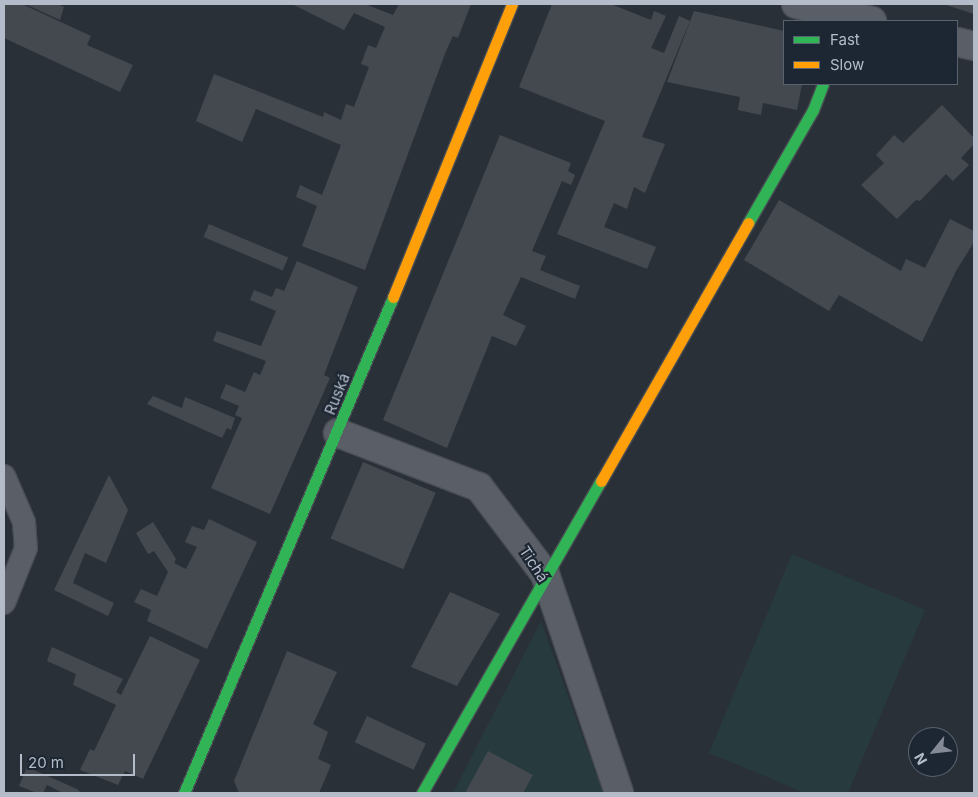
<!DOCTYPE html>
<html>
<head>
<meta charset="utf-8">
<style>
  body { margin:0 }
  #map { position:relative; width:978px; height:797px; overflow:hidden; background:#2a3038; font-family:Inter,sans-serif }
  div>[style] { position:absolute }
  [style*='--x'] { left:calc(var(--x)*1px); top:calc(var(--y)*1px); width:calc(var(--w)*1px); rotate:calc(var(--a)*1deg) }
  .green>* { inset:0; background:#273a3e }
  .building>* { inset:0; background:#444950; transform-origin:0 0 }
  .roads { filter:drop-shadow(1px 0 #484c53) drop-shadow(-1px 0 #484c53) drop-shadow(0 1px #484c53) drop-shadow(0 -1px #484c53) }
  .lane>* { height:22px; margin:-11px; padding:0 11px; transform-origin:11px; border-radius:11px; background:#5a5e66 }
  .street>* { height:28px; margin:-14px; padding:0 14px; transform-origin:14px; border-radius:14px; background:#5a5e66 }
  .fast>* { height:11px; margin:-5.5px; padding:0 5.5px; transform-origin:5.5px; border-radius:5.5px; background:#30b455 }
  .slow>* { height:11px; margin:-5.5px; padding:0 5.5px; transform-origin:5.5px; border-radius:5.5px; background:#ff9f0a }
  span { translate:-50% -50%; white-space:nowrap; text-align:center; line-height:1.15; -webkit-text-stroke:4.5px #1d2633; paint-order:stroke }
  .street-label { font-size:15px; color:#b4bcc9 }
  .frame { position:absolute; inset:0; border:5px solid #b4bcc9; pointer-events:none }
  .legend { position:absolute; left:783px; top:20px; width:175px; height:65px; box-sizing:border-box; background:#1d2633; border:1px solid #59626f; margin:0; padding:6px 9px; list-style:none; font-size:15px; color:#b4bcc9 }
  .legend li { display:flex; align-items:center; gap:10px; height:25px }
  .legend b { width:25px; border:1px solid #59626f }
  .north { position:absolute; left:908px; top:727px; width:50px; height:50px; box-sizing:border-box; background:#1d2633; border:1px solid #59626f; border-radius:50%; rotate:241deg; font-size:14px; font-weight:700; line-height:20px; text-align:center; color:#b4bcc9 }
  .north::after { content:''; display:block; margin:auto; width:18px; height:22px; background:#848b96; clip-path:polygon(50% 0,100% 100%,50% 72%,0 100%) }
  .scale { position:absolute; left:20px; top:754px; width:115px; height:22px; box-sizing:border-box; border:2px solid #b4bcc9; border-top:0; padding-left:6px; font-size:15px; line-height:18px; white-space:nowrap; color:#b4bcc9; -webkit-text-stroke:4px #1d2633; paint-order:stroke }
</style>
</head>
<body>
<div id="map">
  <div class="green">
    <div style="clip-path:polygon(792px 554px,925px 610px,848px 793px,805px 793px,709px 753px)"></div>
    <div style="clip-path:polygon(541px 621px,603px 793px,453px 793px)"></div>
  </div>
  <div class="building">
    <div style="clip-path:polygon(4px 4px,22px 4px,91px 36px,87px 45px,133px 65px,120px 92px,4px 38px)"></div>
    <div style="clip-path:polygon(25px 4px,58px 4px,64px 7px,60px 20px)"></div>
    <div style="clip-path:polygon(292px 4px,365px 4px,393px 15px,399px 4px,471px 4px,458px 38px,453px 36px,446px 51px,365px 270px,302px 246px,317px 206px,296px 197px,300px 185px,322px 195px,341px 145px,256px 109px,242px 142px,196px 121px,214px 74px,323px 117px,324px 112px,341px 120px,346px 104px,354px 107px,369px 67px,361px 64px,368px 45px,376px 48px,385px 27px,354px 13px,344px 30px)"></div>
    <div style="clip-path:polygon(552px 4px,611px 4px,651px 20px,654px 11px,666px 16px,651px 48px,664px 53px,679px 16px,690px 21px,642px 137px,665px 144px,645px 193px,634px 187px,627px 209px,614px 203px,604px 227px,656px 247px,647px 269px,557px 234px,605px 121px,519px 87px)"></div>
    <div style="clip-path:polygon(943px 4px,974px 4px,974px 14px)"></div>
    <div style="clip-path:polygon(694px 11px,784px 31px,784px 84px,802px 84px,797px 110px,763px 103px,761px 115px,738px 110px,740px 97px,667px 82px)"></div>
    <div style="clip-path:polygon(942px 105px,974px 138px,974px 144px,961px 158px,969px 165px,953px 181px,946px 174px,920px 201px,916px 200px,897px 219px,861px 185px,884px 163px,876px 155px,894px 135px,903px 143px)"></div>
    <div style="clip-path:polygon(500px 135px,571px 163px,568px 171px,575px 175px,571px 185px,562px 181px,532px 251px,546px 256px,540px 270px,580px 286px,575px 299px,521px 277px,503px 315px,526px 326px,516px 346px,492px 336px,447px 448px,383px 420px)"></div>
    <div style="clip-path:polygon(779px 200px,901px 271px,906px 259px,925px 268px,950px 219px,974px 231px,974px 242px,956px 271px,922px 342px,839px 295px,829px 311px,744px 260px)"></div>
    <div style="left:209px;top:224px;width:86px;height:14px;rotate:23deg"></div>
    <div style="clip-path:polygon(297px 261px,358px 287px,324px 375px,330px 378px,270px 514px,211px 488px,242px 418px,235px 415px,239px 406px,220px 398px,226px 384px,245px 392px,254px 372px,260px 375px,266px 361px,213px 341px,217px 331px,261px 346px,276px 311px,250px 300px,254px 290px,272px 297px,276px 288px,284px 291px)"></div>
    <div style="clip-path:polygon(153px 396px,182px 408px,185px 397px,235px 418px,231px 430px,227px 428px,222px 438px,147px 404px)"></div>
    <div style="left:363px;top:462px;width:79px;height:83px;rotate:23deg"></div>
    <div style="clip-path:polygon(109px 475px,128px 510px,106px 563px,85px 553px,73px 583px,114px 603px,108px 616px,54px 590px)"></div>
    <div style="clip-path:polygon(209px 519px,257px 542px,207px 649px,147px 621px,151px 610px,134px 602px,141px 589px,157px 596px,168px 572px,154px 551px,148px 554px,136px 533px,153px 522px,176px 559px,174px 563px,186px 569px,197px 547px,185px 542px,192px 526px,204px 530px)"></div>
    <div style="clip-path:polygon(450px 592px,500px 614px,457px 686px,411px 667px)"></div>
    <div style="clip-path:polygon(150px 636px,200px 660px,143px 779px,125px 771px,118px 785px,80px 770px,90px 749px,94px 751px,116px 705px,73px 685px,76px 674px,47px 661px,52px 647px,123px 679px,116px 692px,121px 695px)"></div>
    <div style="clip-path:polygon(287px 651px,337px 672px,313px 724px,328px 732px,318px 759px,331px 765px,319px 793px,239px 793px,234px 781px)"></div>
    <div style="left:367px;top:716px;width:65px;height:29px;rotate:25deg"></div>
    <div style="clip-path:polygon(488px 751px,533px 775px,523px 793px,465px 793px)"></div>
    <div style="clip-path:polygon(27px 767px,77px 789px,81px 793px,63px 793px,47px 785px,43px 793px,37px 793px,19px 786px)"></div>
  </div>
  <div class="roads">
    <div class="lane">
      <div style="--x:4;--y:476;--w:50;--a:66.5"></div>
      <div style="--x:24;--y:522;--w:26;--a:86"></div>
      <div style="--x:26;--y:548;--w:59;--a:111.8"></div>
    </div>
    <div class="street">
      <div style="--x:796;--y:4;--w:78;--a:12.6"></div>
      <div style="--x:957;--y:42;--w:17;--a:13"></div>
      <div style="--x:338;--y:433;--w:151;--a:21"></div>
      <div style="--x:479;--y:487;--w:109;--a:52.8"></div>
      <div style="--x:545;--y:574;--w:231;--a:71.3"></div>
    </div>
    <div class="fast">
      <div style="--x:748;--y:223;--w:130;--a:-60.1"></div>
      <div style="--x:813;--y:110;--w:28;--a:-69"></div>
      <div style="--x:184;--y:793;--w:538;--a:-67.15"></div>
      <div style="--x:422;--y:793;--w:360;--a:-60.2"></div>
    </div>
    <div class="slow">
      <div style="--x:393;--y:297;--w:316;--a:-67.9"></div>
      <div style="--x:601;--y:481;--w:297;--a:-60.3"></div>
    </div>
  </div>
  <div class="street-label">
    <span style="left:337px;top:394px;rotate:-68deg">Ruská</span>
    <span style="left:534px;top:564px;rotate:57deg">Tichá</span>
  </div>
  <div class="frame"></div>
  <ul class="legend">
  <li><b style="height:6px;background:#30b455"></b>Fast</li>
  <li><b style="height:6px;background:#ff9f0a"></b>Slow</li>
  </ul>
  <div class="north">N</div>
  <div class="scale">20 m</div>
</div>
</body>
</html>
